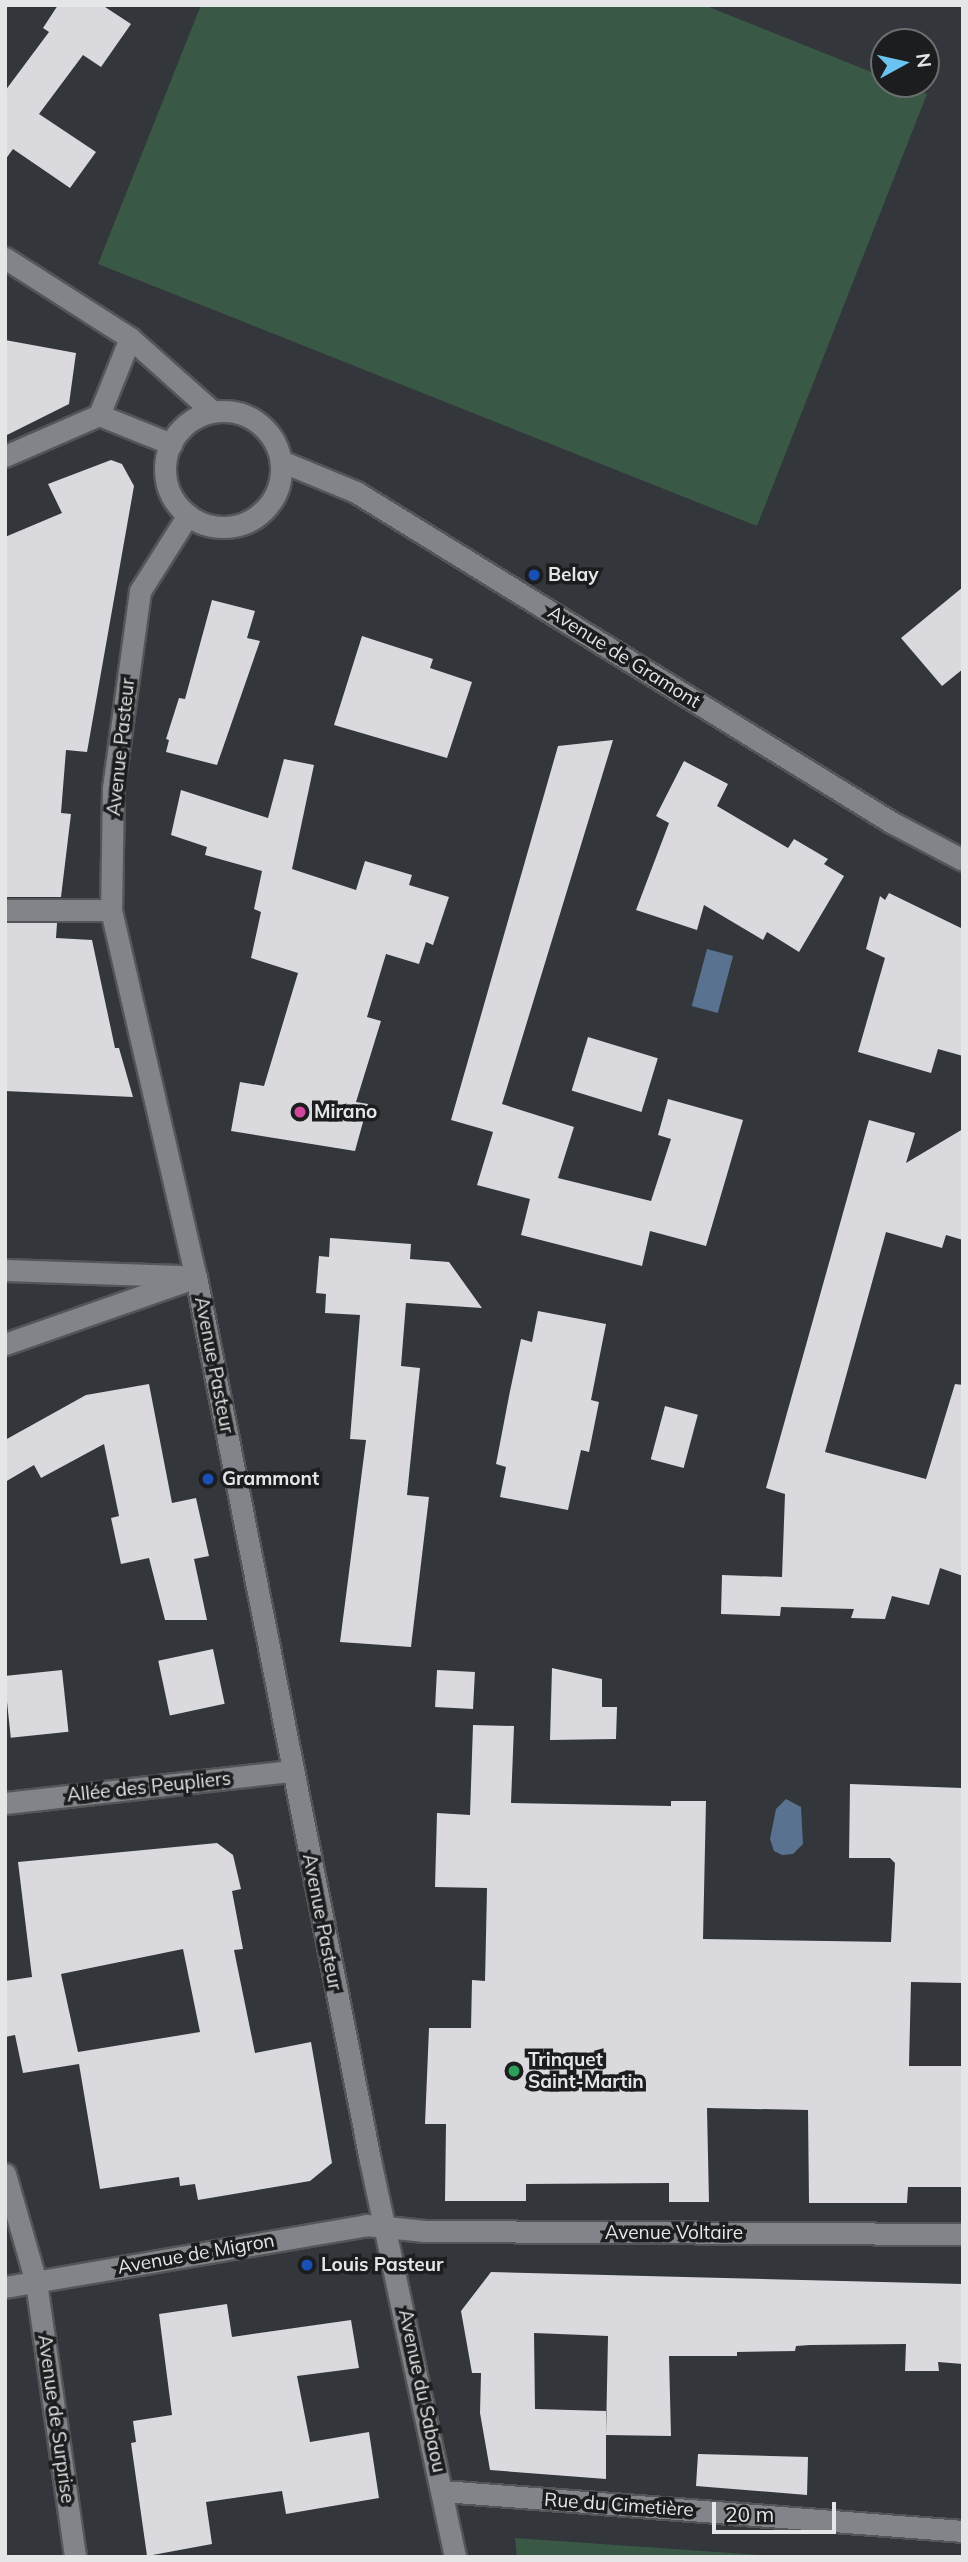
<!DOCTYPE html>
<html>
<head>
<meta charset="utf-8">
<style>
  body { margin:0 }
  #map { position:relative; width:968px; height:2562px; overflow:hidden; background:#33363a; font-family:Mulish,sans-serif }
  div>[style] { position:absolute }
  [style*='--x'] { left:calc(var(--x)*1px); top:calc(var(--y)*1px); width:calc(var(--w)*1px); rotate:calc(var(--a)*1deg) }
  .green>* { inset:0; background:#3a5846 }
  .water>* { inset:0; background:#587290; transform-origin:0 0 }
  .building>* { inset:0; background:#d9d9de; transform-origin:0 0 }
  .roads { filter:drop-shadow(2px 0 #535559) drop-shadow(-2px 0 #535559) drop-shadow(0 2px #535559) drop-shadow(0 -2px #535559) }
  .street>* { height:21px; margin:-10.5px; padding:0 10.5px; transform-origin:10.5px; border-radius:10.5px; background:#818488 }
  .street>.ring { margin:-10.5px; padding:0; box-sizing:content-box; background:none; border:21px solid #818488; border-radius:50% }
  .dots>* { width:19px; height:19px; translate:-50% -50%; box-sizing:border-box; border:4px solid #1c1d1f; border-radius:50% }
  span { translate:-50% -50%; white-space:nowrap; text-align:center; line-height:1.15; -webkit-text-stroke:7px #1c1d1f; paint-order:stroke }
  .poi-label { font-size:19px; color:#e4e6e8; font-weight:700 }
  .left { translate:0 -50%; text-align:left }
  .street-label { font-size:19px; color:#e4e6e8 }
  .frame { position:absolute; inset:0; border:7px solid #e4e6e8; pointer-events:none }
  .north { position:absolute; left:870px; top:28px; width:70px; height:70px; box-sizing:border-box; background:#1c1d1f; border:2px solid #6c6d6f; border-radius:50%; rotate:82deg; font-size:19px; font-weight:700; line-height:28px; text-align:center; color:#e4e6e8 }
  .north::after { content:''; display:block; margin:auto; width:24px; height:32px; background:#6ac3f1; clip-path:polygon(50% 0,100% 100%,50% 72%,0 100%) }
  .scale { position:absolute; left:712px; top:2502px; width:124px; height:32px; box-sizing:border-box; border:4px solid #e4e6e8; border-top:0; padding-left:9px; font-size:21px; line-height:24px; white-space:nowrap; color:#e4e6e8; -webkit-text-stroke:5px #1c1d1f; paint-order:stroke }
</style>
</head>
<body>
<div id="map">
  <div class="green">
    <div style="clip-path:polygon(201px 5px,704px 5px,884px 77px,884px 84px,901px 84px,927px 94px,757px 526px,98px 264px)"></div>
    <div style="clip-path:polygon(515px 2538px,788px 2557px,517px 2557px)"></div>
  </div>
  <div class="water">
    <div style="left:707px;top:949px;width:27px;height:59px;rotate:15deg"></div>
    <div style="clip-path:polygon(786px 1799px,801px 1807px,803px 1844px,793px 1854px,782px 1855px,774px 1851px,770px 1839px,776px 1809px)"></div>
  </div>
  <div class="building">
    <div style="clip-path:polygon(58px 5px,102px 5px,131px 24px,101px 67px,83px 55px,39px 114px,96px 152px,70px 188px,13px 149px,5px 160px,5px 91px,49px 32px,43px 28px)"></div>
    <div style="clip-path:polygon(5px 340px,76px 353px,69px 404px,5px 436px)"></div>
    <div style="clip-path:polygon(111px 460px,122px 464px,134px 486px,87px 752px,66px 750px,61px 813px,71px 814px,61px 897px,5px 897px,5px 537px,62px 513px,48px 484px)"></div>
    <div style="clip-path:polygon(963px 587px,963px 669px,942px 686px,901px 638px)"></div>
    <div style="clip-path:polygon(212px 600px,255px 611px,247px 638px,260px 641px,217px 765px,166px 752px,169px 740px,166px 739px,179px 698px,185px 699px)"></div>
    <div style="clip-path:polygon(362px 636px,433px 659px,430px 668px,472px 682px,447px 758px,334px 725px)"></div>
    <div style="clip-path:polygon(613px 740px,502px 1104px,574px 1127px,558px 1178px,651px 1201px,671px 1139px,658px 1135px,668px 1099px,743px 1120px,706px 1246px,650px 1231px,642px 1266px,521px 1235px,530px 1199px,477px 1185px,493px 1132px,451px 1120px,558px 746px)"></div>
    <div style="clip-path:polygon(284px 759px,314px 765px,292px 869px,356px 890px,365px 861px,412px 875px,409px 885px,449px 897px,433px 945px,426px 942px,419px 964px,386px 954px,367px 1017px,381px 1021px,356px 1102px,368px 1104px,355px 1151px,231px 1131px,240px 1082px,264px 1086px,298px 973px,251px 958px,261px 912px,254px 909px,262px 871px,205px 855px,207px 847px,171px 835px,181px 790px,268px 818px)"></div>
    <div style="clip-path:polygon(684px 761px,728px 784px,717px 806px,788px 848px,794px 839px,828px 859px,824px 864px,844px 876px,799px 952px,767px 932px,763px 940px,704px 905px,697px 930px,636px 910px,669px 823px,656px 816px)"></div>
    <div style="clip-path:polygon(889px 893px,963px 929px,963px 1056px,938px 1049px,931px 1073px,858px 1052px,885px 958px,866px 949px,880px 896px,885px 900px)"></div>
    <div style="clip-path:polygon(5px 923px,57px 923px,56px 938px,92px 940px,115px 1048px,119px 1048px,133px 1097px,5px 1091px)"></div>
    <div style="left:588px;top:1037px;width:73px;height:56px;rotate:17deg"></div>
    <div style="clip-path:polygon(869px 1120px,915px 1133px,906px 1163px,963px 1129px,963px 1240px,946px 1235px,942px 1248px,886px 1232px,825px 1452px,926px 1479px,955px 1384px,963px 1385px,963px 1576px,940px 1568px,929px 1605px,892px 1596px,885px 1619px,851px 1618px,854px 1609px,781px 1607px,780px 1616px,721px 1614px,722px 1575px,782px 1577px,785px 1494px,766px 1488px)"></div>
    <div style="clip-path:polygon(330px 1238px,411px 1244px,410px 1259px,449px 1262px,482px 1308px,406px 1303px,401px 1366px,420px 1368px,407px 1495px,429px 1497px,411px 1647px,340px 1642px,366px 1440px,350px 1439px,360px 1315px,325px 1313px,326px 1294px,316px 1293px,319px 1256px,329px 1257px)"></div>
    <div style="clip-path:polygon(538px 1311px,606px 1324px,591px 1400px,599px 1402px,589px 1452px,581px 1450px,568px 1510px,500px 1497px,506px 1467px,496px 1464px,509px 1396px,521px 1339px,532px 1342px)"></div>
    <div style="clip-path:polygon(149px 1384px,172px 1503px,196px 1498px,209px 1556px,194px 1559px,207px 1620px,165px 1620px,149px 1558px,121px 1564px,111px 1518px,119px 1516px,104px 1444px,41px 1478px,34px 1465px,5px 1482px,5px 1440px,86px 1395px)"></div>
    <div style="left:665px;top:1406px;width:34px;height:55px;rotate:15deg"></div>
    <div style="left:213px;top:1649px;width:56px;height:56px;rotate:78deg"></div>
    <div style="clip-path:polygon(552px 1668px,602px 1679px,602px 1707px,617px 1707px,616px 1739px,550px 1740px)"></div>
    <div style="left:62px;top:1670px;width:62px;height:58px;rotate:84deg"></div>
    <div style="left:437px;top:1670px;width:38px;height:37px;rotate:3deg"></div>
    <div style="clip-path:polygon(473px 1725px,514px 1726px,511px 1803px,671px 1806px,671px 1801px,706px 1801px,703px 1939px,891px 1942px,895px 1863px,890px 1858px,849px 1858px,850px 1784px,962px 1788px,963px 1983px,911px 1982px,909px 2066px,963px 2066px,963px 2187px,908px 2187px,907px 2203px,809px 2203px,808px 2110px,707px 2108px,709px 2202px,669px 2202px,669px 2183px,526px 2184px,526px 2201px,445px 2201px,446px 2124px,425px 2124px,429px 2028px,471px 2028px,472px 1980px,485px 1981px,487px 1888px,435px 1887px,437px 1813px,470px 1815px)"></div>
    <div style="clip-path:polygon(evenodd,217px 1843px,233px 1855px,241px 1889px,232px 1891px,243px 1949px,234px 1950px,255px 2053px,311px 2042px,332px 2163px,310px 2181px,198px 2200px,195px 2184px,180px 2186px,179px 2177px,100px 2189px,79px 2064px,23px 2073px,15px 2035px,5px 2037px,5px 1981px,32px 1977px,18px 1862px,217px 1843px,183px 1949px,200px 2032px,78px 2052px,61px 1974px,183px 1949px)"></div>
    <div style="clip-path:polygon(491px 2272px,963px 2284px,963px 2364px,938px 2362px,939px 2371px,905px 2371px,906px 2344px,810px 2345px,796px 2346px,795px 2351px,737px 2352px,737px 2356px,669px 2356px,671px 2436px,606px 2435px,608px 2336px,534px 2333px,535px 2409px,606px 2411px,606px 2479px,490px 2470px,480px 2413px,481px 2373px,472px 2373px,461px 2311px)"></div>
    <div style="clip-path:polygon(227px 2304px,232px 2337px,351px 2320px,359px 2368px,297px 2376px,310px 2442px,369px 2432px,379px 2498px,286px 2514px,282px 2491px,206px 2502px,212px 2544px,147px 2556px,131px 2443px,136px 2442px,133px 2421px,172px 2415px,159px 2314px)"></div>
    <div style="clip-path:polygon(698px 2454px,808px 2457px,807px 2495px,696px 2486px)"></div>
  </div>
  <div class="roads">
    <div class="street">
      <div style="--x:5;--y:258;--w:148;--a:32.6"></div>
      <div style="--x:130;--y:338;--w:111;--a:41.7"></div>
      <div class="ring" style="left:165px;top:411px;width:95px;height:95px"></div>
      <div style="--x:99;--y:415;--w:83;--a:-68.1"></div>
      <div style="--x:5;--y:456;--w:103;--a:-23.6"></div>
      <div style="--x:99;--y:415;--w:78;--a:21.9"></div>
      <div style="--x:281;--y:461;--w:81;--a:22.5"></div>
      <div style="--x:356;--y:492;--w:629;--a:31.67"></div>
      <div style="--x:891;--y:822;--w:81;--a:27.8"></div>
      <div style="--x:188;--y:515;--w:90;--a:122.3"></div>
      <div style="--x:140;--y:591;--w:199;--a:97.8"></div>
      <div style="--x:113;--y:788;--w:122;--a:90.9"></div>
      <div style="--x:111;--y:910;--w:377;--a:77"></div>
      <div style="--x:196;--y:1277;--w:900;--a:78.85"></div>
      <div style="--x:370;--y:2160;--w:406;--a:77.9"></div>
      <div style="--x:5;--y:910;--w:106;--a:0"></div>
      <div style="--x:5;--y:1270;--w:175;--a:2"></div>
      <div style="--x:5;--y:1344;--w:202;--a:-19.3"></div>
      <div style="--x:5;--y:1803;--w:289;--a:-6.4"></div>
      <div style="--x:5;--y:2174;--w:112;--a:74"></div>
      <div style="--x:36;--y:2282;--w:278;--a:81.9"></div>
      <div style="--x:5;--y:2287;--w:366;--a:-9.7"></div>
      <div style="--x:366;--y:2225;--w:59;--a:5.8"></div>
      <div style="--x:425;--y:2231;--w:538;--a:0.32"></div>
      <div style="--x:443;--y:2491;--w:522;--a:4.4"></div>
    </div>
  </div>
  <div class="dots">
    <div style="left:534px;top:575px;background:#1a4fb4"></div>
    <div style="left:300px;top:1112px;background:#d1479c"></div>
    <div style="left:208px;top:1479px;background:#1a4fb4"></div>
    <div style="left:514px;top:2071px;background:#2e9e5b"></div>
    <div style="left:307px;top:2265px;background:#1a4fb4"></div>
  </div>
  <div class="poi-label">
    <span class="left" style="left:548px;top:575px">Belay</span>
    <span class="left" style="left:314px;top:1112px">Mirano</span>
    <span class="left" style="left:222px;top:1479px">Grammont</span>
    <span class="left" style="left:528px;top:2071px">Trinquet<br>Saint-Martin</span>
    <span class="left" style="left:321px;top:2265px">Louis Pasteur</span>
  </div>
  <div class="street-label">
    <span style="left:624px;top:657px;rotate:32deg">Avenue de Gramont</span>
    <span style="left:121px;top:747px;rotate:-84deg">Avenue Pasteur</span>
    <span style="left:214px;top:1365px;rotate:79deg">Avenue Pasteur</span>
    <span style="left:149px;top:1787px;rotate:-6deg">Allée des Peupliers</span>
    <span style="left:322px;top:1922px;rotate:79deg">Avenue Pasteur</span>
    <span style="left:674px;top:2233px">Avenue Voltaire</span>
    <span style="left:196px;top:2254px;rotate:-10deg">Avenue de Migron</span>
    <span style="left:422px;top:2391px;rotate:78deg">Avenue du Sabaou</span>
    <span style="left:56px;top:2419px;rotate:82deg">Avenue de Surprise</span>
    <span style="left:619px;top:2505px;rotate:4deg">Rue du Cimetière</span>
  </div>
  <div class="frame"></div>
  <div class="north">N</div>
  <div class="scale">20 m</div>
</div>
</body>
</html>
